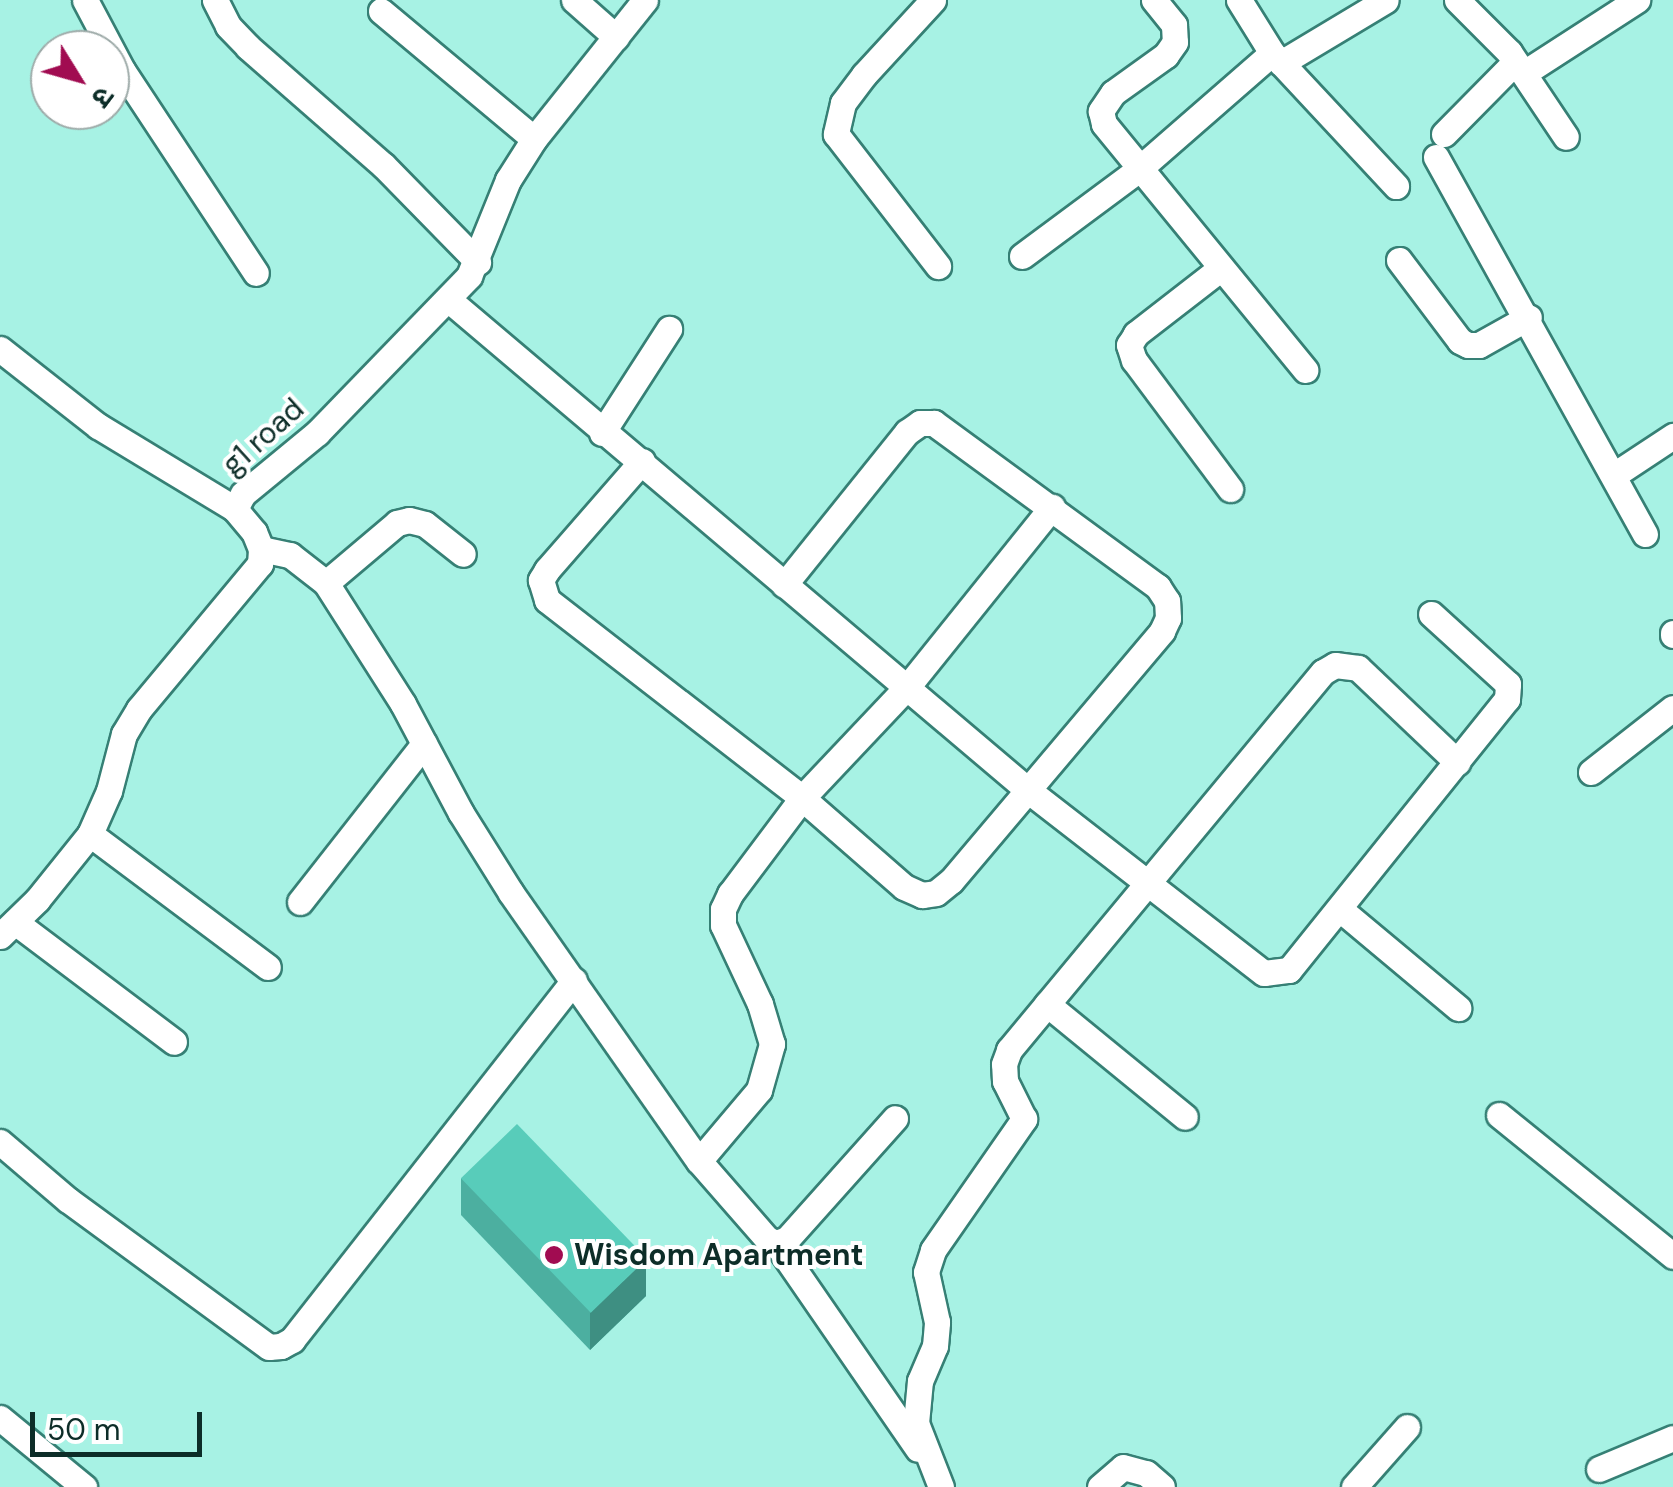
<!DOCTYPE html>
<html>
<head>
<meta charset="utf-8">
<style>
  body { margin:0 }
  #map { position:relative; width:1673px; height:1487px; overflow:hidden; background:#a7f2e4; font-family:"DM Sans","Noto Sans Devanagari",sans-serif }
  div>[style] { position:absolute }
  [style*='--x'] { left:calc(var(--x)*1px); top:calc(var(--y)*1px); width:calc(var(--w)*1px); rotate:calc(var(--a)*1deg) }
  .roads { filter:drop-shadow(2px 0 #368075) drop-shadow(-2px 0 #368075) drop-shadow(0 2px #368075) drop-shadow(0 -2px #368075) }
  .minor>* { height:25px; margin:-12.5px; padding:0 12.5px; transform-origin:12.5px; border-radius:12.5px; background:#fff }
  .wall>* { inset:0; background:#4cafa0 }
  .shaded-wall>* { inset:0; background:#3e8f82 }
  .building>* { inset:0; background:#58ccba; transform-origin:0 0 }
  .dots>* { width:28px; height:28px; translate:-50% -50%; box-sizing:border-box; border:5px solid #fff; border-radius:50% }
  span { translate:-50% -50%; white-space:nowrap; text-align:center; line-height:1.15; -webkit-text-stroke:8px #fff; paint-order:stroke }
  .street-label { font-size:30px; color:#0d2d28 }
  .poi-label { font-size:30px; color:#0d2d28; font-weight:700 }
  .left { translate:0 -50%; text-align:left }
  .north { position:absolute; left:30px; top:30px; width:100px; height:100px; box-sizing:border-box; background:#fff; border:2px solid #9eaba9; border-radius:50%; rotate:127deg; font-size:28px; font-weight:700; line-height:40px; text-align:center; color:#0d2d28 }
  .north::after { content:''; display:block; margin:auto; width:35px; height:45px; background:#a10c51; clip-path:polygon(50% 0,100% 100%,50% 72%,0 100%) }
  .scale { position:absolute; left:30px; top:1412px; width:172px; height:45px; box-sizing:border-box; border:5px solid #0d2d28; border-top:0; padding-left:12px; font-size:30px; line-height:35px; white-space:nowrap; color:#0d2d28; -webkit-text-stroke:8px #fff; paint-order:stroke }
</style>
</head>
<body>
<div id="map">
  <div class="roads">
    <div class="minor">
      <div style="--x:85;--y:0;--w:79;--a:62.1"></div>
      <div style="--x:122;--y:70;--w:243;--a:56.6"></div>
      <div style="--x:215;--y:0;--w:29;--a:63"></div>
      <div style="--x:228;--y:26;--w:29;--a:46"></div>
      <div style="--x:248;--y:47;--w:179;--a:41.2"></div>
      <div style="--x:383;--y:165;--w:136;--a:45.6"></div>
      <div style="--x:574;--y:0;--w:56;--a:41.4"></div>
      <div style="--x:933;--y:0;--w:102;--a:132.6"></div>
      <div style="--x:864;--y:75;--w:35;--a:127"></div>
      <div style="--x:843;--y:103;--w:32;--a:103"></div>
      <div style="--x:836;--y:134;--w:167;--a:52.3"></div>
      <div style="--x:1154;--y:0;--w:32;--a:51"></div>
      <div style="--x:1174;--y:25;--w:17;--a:87"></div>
      <div style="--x:1175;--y:42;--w:16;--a:125"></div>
      <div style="--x:1166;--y:55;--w:65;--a:144.4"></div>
      <div style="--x:1113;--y:93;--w:22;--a:124"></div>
      <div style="--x:1101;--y:111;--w:13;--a:77"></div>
      <div style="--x:1104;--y:124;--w:318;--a:50.7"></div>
      <div style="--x:1239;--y:0;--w:62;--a:58.1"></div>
      <div style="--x:1272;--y:53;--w:182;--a:47"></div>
      <div style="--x:1457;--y:0;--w:74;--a:45"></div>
      <div style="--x:1509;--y:52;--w:102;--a:56.2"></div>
      <div style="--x:381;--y:11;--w:199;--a:39.9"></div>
      <div style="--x:1281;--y:63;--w:122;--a:-31"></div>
      <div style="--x:1444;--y:134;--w:98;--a:-45.4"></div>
      <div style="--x:1513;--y:64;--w:14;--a:39"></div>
      <div style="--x:1524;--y:73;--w:135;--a:-32.9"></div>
      <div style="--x:1436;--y:157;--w:431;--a:61"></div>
      <div style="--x:1022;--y:256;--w:146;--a:-36.6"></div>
      <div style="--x:1139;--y:169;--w:176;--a:-41.1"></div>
      <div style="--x:1399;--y:260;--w:101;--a:53"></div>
      <div style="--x:1460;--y:341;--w:9;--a:27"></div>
      <div style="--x:1468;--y:345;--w:11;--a:0"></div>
      <div style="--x:1479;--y:345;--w:57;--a:-29.2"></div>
      <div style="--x:1221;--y:268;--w:108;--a:142.2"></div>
      <div style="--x:1136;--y:334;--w:13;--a:122"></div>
      <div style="--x:1129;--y:345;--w:16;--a:72"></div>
      <div style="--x:1134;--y:360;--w:161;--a:53.3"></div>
      <div style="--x:449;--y:300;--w:760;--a:40.25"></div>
      <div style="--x:1029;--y:791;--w:297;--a:37.8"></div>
      <div style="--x:1264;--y:973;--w:25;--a:-7"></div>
      <div style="--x:1289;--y:970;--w:348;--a:-51.2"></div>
      <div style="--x:1507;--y:699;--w:15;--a:-86"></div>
      <div style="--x:1508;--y:684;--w:104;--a:-137.7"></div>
      <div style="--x:0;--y:349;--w:125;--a:38.2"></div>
      <div style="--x:98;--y:426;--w:160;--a:31.2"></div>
      <div style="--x:602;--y:433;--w:124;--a:-57.2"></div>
      <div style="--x:642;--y:461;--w:145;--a:131.1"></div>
      <div style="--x:547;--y:570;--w:12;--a:121"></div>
      <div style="--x:541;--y:580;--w:21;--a:73"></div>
      <div style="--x:547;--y:600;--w:323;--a:37.8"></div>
      <div style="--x:802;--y:798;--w:135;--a:41.1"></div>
      <div style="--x:904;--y:887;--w:20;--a:24"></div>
      <div style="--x:922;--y:895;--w:14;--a:-8"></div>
      <div style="--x:936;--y:893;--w:19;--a:-39"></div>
      <div style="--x:951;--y:881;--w:327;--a:-49.8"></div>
      <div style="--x:1162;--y:631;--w:14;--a:-65"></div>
      <div style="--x:1168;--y:618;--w:17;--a:-93"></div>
      <div style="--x:1167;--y:601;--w:17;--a:-123"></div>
      <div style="--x:1158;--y:587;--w:278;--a:-143.8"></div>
      <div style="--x:934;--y:423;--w:14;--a:180"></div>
      <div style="--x:920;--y:423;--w:16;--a:145"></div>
      <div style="--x:907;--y:432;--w:196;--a:128.8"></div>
      <div style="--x:1614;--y:475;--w:71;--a:-33.5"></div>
      <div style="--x:261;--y:549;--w:30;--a:12"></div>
      <div style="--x:290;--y:555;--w:46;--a:37.9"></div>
      <div style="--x:326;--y:583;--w:143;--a:57.5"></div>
      <div style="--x:403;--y:704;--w:123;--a:62"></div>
      <div style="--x:461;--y:813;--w:94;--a:58"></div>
      <div style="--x:511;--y:893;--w:327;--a:55"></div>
      <div style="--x:699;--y:1161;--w:103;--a:48.9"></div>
      <div style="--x:767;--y:1239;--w:10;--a:24"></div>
      <div style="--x:776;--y:1243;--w:12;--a:-20"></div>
      <div style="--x:787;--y:1239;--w:162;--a:-48.2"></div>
      <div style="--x:326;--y:583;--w:93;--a:-40.2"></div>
      <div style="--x:397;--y:523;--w:12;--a:-14"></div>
      <div style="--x:409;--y:520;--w:16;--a:14"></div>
      <div style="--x:425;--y:524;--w:48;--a:38.3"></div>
      <div style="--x:1673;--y:633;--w:2;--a:90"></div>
      <div style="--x:1591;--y:772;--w:104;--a:-38"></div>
      <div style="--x:90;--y:834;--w:222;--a:36.8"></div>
      <div style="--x:300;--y:902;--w:201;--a:-51.9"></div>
      <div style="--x:1341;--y:910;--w:153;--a:39.9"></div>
      <div style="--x:15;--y:922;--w:199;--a:37"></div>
      <div style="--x:0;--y:936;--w:52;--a:-44.2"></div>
      <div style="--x:37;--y:900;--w:85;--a:-51.2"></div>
      <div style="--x:90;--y:834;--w:47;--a:-66.2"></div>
      <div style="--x:109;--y:791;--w:59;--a:-75.3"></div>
      <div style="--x:124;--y:734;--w:29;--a:-59"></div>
      <div style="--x:139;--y:709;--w:189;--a:-50.2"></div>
      <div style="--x:260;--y:564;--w:15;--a:-86"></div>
      <div style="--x:261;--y:549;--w:18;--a:-112"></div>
      <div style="--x:254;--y:532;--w:30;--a:-130"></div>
      <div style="--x:235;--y:509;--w:17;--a:-62"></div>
      <div style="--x:243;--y:494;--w:96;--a:-39.5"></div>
      <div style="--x:317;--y:433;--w:219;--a:-45.9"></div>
      <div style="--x:469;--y:276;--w:104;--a:-67.9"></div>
      <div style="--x:508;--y:180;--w:49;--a:-57.6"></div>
      <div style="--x:534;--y:139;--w:178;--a:-51.4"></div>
      <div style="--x:1047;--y:1004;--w:178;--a:39.3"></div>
      <div style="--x:1499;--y:1115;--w:224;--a:39"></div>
      <div style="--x:0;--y:1142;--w:89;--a:40.5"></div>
      <div style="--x:68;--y:1200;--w:249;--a:36.2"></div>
      <div style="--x:269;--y:1347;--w:12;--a:-5"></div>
      <div style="--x:281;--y:1346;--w:13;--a:-29"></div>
      <div style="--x:292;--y:1340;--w:457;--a:-51.9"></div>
      <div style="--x:699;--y:1161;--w:93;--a:-49.8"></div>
      <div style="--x:759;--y:1090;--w:48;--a:-74.2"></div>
      <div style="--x:772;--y:1044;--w:42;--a:-106.7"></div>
      <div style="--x:760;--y:1004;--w:87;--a:-115.1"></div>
      <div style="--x:723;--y:925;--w:16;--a:-90"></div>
      <div style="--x:723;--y:909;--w:17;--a:-65"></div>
      <div style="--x:730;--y:894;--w:120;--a:-53.1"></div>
      <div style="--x:802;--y:798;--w:154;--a:-46.6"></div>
      <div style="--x:908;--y:686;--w:230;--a:-51.2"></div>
      <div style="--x:776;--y:1243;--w:250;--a:55.4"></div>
      <div style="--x:0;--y:1418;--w:109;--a:39.4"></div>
      <div style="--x:1599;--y:1469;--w:80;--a:-22.7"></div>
      <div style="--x:941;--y:1487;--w:69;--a:-111.3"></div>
      <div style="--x:916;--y:1423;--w:42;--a:-84.6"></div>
      <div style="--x:920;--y:1381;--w:38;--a:-67"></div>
      <div style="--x:935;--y:1346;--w:24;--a:-85"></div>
      <div style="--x:937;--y:1322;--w:51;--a:-102.4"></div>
      <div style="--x:926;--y:1272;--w:23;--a:-72"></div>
      <div style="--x:933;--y:1250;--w:160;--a:-55.2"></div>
      <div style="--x:1024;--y:1119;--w:42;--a:-116.6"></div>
      <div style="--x:1005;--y:1081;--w:17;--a:-93"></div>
      <div style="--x:1004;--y:1064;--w:15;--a:-70"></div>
      <div style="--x:1009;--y:1050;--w:491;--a:-50.3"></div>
      <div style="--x:1323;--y:672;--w:14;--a:-30"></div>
      <div style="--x:1335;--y:665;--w:23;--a:7"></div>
      <div style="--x:1358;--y:668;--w:137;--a:43.5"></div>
      <div style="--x:1100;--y:1487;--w:30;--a:-41"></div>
      <div style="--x:1123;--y:1467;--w:24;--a:15"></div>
      <div style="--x:1146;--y:1473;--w:21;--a:41"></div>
      <div style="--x:1354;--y:1487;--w:80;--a:-48.5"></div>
    </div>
  </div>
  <div class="wall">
    <div style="clip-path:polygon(461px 1178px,646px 1296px,590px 1350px,461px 1215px)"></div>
  </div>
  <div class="shaded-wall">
    <div style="clip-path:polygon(646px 1259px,646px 1296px,590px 1350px,590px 1313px)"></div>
  </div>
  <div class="building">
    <div style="left:517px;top:1124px;width:187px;height:78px;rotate:46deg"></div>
  </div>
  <div class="dots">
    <div style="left:554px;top:1255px;background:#a10c51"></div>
  </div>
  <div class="street-label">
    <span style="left:263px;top:437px;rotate:-42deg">g1 road</span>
  </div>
  <div class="poi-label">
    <span class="left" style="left:574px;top:1255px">Wisdom Apartment</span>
  </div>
  <div class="north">उ</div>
  <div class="scale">50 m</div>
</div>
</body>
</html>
